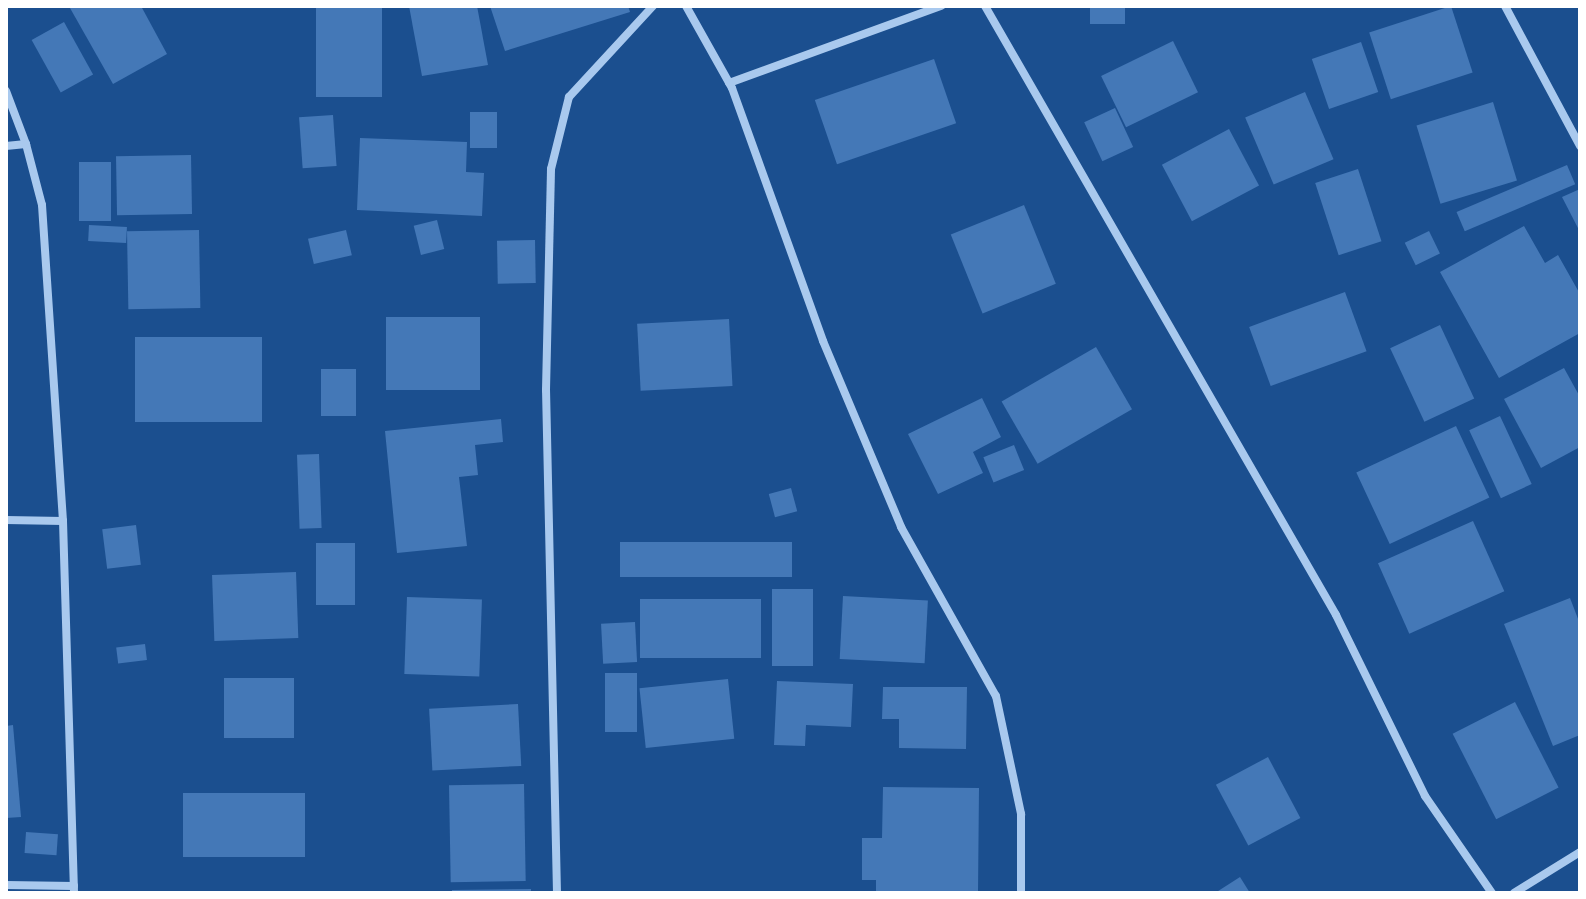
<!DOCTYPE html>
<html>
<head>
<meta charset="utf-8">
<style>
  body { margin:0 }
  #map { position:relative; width:1586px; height:899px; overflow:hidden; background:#1b4f8f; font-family:"Public Sans",sans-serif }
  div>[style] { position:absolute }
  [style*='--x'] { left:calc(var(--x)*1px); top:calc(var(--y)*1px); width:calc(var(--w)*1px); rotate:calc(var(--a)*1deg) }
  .building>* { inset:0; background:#4478b7; transform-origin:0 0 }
  .street>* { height:8px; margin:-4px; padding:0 4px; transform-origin:4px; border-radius:4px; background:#a9c9ee }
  span { translate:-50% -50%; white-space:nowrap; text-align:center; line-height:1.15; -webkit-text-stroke:8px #1b4f8f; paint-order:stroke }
  .frame { position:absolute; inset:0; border:8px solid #fff; pointer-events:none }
</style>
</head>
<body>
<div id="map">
  <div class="building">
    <div style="clip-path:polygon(141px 6px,167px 54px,113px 84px,70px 8px)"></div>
    <div style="left:316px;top:6px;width:66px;height:91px"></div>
    <div style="clip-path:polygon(409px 6px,477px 6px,488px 65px,422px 76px)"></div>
    <div style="clip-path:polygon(490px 6px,628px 6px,630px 12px,505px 51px)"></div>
    <div style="left:1090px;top:6px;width:35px;height:18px"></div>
    <div style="left:1451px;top:6px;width:70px;height:86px;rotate:72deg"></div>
    <div style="left:64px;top:22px;width:60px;height:37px;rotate:61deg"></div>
    <div style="left:1173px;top:41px;width:57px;height:80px;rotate:64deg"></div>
    <div style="left:1361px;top:42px;width:53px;height:52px;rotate:71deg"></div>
    <div style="left:934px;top:59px;width:68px;height:126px;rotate:71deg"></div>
    <div style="left:1305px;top:92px;width:73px;height:65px;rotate:67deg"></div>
    <div style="left:1493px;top:102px;width:82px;height:80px;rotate:73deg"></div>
    <div style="left:1115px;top:108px;width:43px;height:34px;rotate:65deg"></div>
    <div style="left:470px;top:112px;width:27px;height:36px"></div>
    <div style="left:333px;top:115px;width:51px;height:34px;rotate:86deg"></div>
    <div style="left:1229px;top:129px;width:64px;height:76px;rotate:62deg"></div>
    <div style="clip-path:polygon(360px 138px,467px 142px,466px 172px,484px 173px,482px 216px,357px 210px)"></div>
    <div style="left:191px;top:155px;width:59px;height:75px;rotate:89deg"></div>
    <div style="left:79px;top:162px;width:32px;height:59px"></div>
    <div style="left:1567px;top:165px;width:21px;height:120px;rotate:67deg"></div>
    <div style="left:1358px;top:169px;width:76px;height:45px;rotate:72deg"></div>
    <div style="clip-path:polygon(1580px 189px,1580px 232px,1562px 197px)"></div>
    <div style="left:1024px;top:205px;width:85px;height:79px;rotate:68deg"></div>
    <div style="left:437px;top:220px;width:30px;height:24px;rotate:76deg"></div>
    <div style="left:89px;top:225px;width:38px;height:16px;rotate:3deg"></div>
    <div style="clip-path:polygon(1524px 226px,1545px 263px,1558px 255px,1580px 294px,1580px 333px,1499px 378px,1440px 272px)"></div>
    <div style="left:199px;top:230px;width:78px;height:72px;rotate:89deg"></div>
    <div style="left:346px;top:230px;width:26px;height:39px;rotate:77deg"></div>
    <div style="left:1429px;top:231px;width:25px;height:27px;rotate:64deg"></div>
    <div style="left:535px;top:240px;width:43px;height:38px;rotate:89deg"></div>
    <div style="left:1345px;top:292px;width:63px;height:102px;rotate:70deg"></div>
    <div style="left:386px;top:317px;width:94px;height:73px"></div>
    <div style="left:729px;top:319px;width:67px;height:92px;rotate:87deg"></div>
    <div style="left:1440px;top:325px;width:81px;height:55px;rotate:65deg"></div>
    <div style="left:135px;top:337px;width:127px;height:85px"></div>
    <div style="left:1096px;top:347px;width:72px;height:109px;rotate:60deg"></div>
    <div style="clip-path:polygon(1564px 368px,1580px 397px,1580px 447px,1541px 468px,1504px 399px)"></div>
    <div style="left:321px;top:369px;width:35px;height:47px"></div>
    <div style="clip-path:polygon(982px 398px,1001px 437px,973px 452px,983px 473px,938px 494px,908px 434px)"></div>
    <div style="left:1500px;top:416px;width:75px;height:34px;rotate:65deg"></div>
    <div style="clip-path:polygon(501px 419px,503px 442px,475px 445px,478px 475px,459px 477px,467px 546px,397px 553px,385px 431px)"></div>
    <div style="left:1456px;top:426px;width:79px;height:110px;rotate:65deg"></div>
    <div style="left:1014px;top:445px;width:27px;height:33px;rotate:68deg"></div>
    <div style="left:319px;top:454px;width:74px;height:22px;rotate:88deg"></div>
    <div style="left:791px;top:488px;width:24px;height:23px;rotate:75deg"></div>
    <div style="left:1473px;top:521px;width:77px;height:104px;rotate:66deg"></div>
    <div style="left:136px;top:525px;width:40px;height:34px;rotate:83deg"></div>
    <div style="left:792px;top:542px;width:35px;height:172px;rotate:90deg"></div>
    <div style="left:316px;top:543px;width:39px;height:62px"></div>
    <div style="left:296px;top:572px;width:66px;height:84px;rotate:88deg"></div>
    <div style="left:772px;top:589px;width:41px;height:77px"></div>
    <div style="left:843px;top:596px;width:85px;height:63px;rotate:3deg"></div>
    <div style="left:407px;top:597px;width:75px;height:77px;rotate:2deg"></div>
    <div style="clip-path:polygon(1570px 598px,1580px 624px,1580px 735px,1553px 746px,1504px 624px)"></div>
    <div style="left:640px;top:599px;width:121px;height:59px"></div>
    <div style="left:635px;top:622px;width:40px;height:34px;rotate:87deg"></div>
    <div style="left:145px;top:644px;width:16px;height:29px;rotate:83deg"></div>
    <div style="left:605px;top:673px;width:32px;height:59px"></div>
    <div style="left:224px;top:678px;width:70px;height:60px"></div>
    <div style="left:728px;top:679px;width:60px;height:89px;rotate:84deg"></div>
    <div style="clip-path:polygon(777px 681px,853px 684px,851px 727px,806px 725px,805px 746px,774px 745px)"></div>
    <div style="clip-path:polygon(883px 687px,967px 687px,966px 749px,899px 748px,899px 719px,882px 719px)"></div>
    <div style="left:1515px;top:702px;width:96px;height:70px;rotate:63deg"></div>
    <div style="left:518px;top:704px;width:62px;height:89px;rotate:87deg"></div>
    <div style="clip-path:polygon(13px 725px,21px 817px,6px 818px,6px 726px)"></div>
    <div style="left:1268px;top:757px;width:69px;height:59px;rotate:62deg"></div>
    <div style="left:524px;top:784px;width:97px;height:75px;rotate:89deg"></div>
    <div style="clip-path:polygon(883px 787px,979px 788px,978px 893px,876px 893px,876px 880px,862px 880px,862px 838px,882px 838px)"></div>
    <div style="left:305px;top:793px;width:64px;height:122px;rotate:90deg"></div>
    <div style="left:26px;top:832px;width:32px;height:21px;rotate:4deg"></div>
    <div style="clip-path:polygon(1240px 877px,1250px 893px,1215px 893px)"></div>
    <div style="clip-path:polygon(531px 889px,531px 893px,452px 893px,452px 890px)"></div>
  </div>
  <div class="street">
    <div style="--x:686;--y:6;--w:94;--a:60.7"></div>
    <div style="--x:732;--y:88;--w:269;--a:70.2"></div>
    <div style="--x:823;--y:341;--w:202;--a:67.2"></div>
    <div style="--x:901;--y:527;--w:194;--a:60.7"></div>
    <div style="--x:996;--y:696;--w:121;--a:78"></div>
    <div style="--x:1021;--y:814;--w:79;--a:90"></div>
    <div style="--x:985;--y:6;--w:703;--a:60.04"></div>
    <div style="--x:1336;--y:615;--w:202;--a:63.8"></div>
    <div style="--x:1425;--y:796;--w:118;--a:55.4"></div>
    <div style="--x:1505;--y:6;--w:159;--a:61.8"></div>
    <div style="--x:729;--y:83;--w:226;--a:-20"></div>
    <div style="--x:6;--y:91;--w:57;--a:69.3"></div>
    <div style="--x:6;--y:146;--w:20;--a:-6"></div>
    <div style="--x:26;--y:144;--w:63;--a:75.3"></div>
    <div style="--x:42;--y:205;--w:317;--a:86.2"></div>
    <div style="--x:63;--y:521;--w:372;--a:88.3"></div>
    <div style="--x:6;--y:520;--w:57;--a:1"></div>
    <div style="--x:6;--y:885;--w:68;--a:0.8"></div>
    <div style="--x:557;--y:893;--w:503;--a:-91.25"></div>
    <div style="--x:546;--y:390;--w:221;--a:-88.7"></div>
    <div style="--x:551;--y:169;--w:74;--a:-76"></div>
    <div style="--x:569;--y:97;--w:124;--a:-47.3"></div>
    <div style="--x:1514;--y:893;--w:78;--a:-31.8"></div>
  </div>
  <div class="frame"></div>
</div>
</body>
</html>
